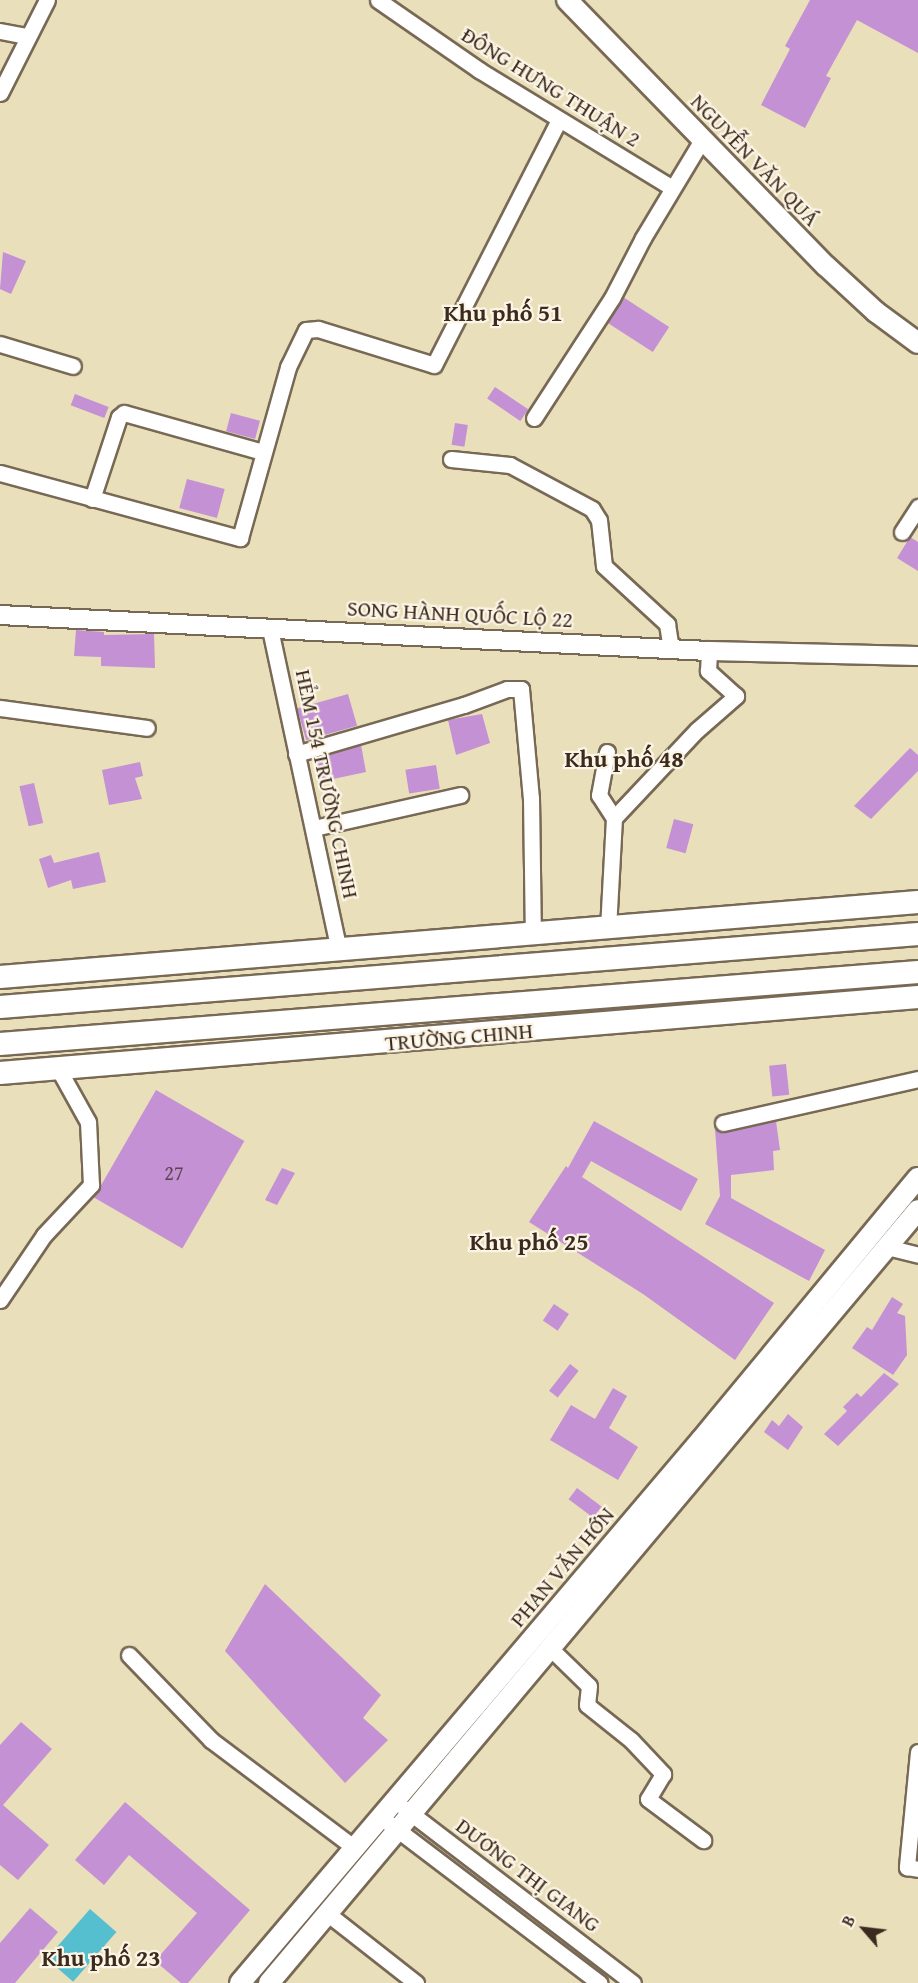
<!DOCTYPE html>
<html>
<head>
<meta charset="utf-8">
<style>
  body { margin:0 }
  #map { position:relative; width:918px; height:1983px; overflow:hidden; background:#e9dfbb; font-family:"Gentium Book Plus",serif }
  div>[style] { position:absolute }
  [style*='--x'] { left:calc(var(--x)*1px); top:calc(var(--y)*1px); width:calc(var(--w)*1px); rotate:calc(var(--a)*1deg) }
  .water>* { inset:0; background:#55bfd0; transform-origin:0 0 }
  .building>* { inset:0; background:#c391d4; transform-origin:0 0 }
  .roads { filter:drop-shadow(2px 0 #786955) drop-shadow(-2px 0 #786955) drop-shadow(0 2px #786955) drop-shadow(0 -2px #786955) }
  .minor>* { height:15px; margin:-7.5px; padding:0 7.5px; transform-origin:7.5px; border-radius:7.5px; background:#fff }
  .tertiary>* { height:18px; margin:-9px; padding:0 9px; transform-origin:9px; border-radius:9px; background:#fff }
  .secondary>* { height:20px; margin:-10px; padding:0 10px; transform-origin:10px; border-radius:10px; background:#fff }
  .primary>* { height:22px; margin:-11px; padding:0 11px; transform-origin:11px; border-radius:11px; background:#fff }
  span { translate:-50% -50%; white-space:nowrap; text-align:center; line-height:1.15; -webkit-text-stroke:4.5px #fcf5e5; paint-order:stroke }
  .number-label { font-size:20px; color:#5d444c }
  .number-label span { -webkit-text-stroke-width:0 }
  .street-label { font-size:22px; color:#3b2a1e }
  .neighbourhood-label { font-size:24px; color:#3b2a1e; font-weight:700 }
  .north { position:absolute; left:834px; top:1899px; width:60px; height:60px; -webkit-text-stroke:4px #fcf5e5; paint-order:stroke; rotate:298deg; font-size:16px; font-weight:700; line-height:24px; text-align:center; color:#3b2a1e }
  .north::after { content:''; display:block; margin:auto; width:21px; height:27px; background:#3b2a1e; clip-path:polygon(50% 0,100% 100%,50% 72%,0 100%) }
</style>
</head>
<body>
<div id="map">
  <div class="water">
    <div style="left:90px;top:1909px;width:35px;height:66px;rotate:41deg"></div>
  </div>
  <div class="building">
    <div style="clip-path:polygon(810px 0,918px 0,918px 53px,857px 20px,826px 76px,831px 78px,805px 128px,761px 105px,790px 49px,785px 46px)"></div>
    <div style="clip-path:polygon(3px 252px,26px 261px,11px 294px,0 289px)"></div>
    <div style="left:623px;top:297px;width:55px;height:30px;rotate:33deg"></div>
    <div style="left:495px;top:387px;width:40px;height:14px;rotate:34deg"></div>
    <div style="left:75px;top:394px;width:36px;height:12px;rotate:21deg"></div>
    <div style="left:231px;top:413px;width:30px;height:19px;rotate:15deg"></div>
    <div style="left:455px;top:423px;width:13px;height:22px;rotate:9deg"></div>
    <div style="left:187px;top:479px;width:39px;height:30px;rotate:15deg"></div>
    <div style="clip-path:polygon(910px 537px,918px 542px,918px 571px,897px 558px)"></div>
    <div style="clip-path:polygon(76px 630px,104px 632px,104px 635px,154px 634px,155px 668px,101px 666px,101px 657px,74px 656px)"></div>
    <div style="left:348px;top:694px;width:33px;height:53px;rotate:74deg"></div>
    <div style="clip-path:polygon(482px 714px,490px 743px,456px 755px,448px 720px)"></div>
    <div style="clip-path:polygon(361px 745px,366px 772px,319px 782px,315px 759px)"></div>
    <div style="clip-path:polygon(910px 748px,918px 755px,918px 771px,871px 819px,854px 806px)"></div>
    <div style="clip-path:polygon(140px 762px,143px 776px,135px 778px,142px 799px,109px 805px,102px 770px)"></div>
    <div style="left:436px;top:765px;width:24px;height:31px;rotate:81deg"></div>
    <div style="left:34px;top:783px;width:41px;height:15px;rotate:77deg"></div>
    <div style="left:674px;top:819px;width:20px;height:30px;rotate:15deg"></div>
    <div style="clip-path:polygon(99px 852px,106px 882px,73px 889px,71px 880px,48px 888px,39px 859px,51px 855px,54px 863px)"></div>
    <div style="left:786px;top:1064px;width:31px;height:17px;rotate:84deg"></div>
    <div style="left:156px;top:1090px;width:102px;height:124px;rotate:30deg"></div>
    <div style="clip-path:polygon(594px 1121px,698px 1179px,681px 1211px,591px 1161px,582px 1177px,774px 1303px,735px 1360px,643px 1294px,529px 1222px,566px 1166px,568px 1168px)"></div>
    <div style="clip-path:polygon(776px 1121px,780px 1150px,773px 1151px,774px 1170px,731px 1175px,731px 1198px,825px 1250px,809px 1281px,705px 1224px,720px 1196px,715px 1129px,725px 1133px)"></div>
    <div style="clip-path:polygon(282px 1168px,295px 1173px,277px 1205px,265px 1200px)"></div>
    <div style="clip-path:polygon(892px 1297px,903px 1304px,897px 1313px,905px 1316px,907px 1355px,893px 1375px,852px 1348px,867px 1327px,872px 1330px)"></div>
    <div style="left:554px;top:1304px;width:18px;height:20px;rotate:34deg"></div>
    <div style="left:570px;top:1364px;width:11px;height:34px;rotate:38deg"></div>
    <div style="clip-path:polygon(884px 1373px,899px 1384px,838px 1446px,824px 1434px,847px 1411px,843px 1407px,857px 1393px,861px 1397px)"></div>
    <div style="clip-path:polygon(613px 1388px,627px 1396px,609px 1428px,638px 1447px,618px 1480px,550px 1440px,571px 1405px,595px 1419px)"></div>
    <div style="clip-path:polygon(788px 1414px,803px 1427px,788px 1450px,764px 1432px,772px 1420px,779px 1426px)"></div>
    <div style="left:577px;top:1488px;width:31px;height:14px;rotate:37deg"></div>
    <div style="clip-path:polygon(265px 1584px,381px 1695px,363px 1718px,388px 1740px,345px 1783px,225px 1651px)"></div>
    <div style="clip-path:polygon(21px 1722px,52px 1749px,3px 1805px,49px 1845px,18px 1880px,0 1865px,0 1745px)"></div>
    <div style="clip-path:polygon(125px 1802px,250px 1910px,188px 1983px,181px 1983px,155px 1961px,197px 1913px,129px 1855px,104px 1885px,75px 1860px)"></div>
    <div style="clip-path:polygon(30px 1908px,58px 1932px,15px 1983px,0 1983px,0 1943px)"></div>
  </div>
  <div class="roads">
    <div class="minor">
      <div style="--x:378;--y:0;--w:123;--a:34.7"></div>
      <div style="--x:479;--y:70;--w:226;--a:31.4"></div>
      <div style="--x:0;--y:31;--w:26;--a:11"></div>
      <div style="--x:0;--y:93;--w:104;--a:-63.2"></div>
      <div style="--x:0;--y:344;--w:76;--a:16.8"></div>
      <div style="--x:534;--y:418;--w:143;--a:-57"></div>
      <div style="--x:612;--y:298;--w:68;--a:-62.7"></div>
      <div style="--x:643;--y:238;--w:114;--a:-59"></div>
      <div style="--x:451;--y:459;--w:59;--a:5.8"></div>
      <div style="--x:510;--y:465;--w:93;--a:28.2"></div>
      <div style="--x:592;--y:509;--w:13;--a:58"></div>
      <div style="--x:599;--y:520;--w:46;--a:83.8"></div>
      <div style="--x:604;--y:566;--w:86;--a:42.6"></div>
      <div style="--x:667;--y:624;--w:25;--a:81"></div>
      <div style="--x:0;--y:473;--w:249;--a:15.2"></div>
      <div style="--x:240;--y:538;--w:178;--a:-74.3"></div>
      <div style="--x:288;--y:367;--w:41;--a:-64.1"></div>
      <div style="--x:306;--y:330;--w:12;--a:-5"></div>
      <div style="--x:318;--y:329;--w:121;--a:17.2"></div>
      <div style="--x:434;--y:365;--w:275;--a:-63"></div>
      <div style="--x:92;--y:499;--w:86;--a:-71.8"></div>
      <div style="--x:119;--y:417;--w:6;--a:-39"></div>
      <div style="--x:124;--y:413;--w:144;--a:15.7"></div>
      <div style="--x:902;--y:532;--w:30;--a:-57"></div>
      <div style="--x:270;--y:629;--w:328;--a:77.9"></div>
      <div style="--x:0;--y:708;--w:148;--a:7.7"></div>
      <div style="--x:607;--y:752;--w:44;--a:100.5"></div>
      <div style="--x:599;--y:795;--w:27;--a:57"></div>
      <div style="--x:614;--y:818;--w:111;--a:93.1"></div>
      <div style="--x:296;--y:754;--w:175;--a:-16.3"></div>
      <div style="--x:464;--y:705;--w:46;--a:-20.4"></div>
      <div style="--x:507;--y:689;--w:14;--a:0"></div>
      <div style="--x:521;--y:689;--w:109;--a:84.8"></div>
      <div style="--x:531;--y:798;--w:137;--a:89.2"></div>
      <div style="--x:614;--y:818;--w:121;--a:-46.7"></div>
      <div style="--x:697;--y:730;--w:52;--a:-41.1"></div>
      <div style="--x:736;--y:696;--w:38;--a:-138"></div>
      <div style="--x:708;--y:671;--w:20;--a:-87"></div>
      <div style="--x:314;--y:828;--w:150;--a:-12.7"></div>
      <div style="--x:723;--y:1123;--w:200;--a:-12.7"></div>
      <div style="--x:887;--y:1247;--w:32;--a:14"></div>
      <div style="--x:0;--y:1300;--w:78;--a:-55.9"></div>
      <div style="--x:44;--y:1235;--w:69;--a:-46.8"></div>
      <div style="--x:91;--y:1185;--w:63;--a:-92.7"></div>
      <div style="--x:88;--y:1122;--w:62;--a:-119.1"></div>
      <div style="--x:550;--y:1648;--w:54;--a:44.3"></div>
      <div style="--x:589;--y:1686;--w:19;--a:96"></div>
      <div style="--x:587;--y:1705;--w:56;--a:38.5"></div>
      <div style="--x:631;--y:1740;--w:47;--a:46.7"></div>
      <div style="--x:663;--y:1774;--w:29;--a:121"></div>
      <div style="--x:648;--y:1799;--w:69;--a:36.7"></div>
      <div style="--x:129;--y:1655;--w:118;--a:46"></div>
      <div style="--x:211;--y:1740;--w:181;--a:36.9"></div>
      <div style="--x:918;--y:1752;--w:116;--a:95.5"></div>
      <div style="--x:907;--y:1867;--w:11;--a:10"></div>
      <div style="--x:404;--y:1808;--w:288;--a:37.4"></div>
      <div style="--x:382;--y:1818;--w:273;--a:37.2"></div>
      <div style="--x:328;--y:1914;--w:112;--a:38.1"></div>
    </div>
    <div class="tertiary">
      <div style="--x:0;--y:615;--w:710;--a:2.91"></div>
      <div style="--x:709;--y:651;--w:209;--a:1.4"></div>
    </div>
    <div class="secondary">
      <div style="--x:567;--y:0;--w:371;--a:45.8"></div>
      <div style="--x:826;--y:266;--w:68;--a:42.6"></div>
      <div style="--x:876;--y:312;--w:52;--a:36.4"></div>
      <div style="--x:240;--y:1983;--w:712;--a:-49.67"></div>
      <div style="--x:701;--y:1440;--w:340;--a:-50.4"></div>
      <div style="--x:269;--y:1983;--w:1009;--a:-49.98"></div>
    </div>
    <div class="primary">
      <div style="--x:0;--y:977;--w:921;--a:-4.67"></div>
      <div style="--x:0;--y:1007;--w:921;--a:-4.55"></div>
      <div style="--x:0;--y:1044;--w:921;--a:-4.48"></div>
      <div style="--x:0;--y:1073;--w:921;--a:-4.73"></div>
    </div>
  </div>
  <div class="number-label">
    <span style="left:174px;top:1172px">27</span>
  </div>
  <div class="street-label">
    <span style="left:551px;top:87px;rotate:32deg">ĐÔNG HƯNG THUẬN 2</span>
    <span style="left:755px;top:160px;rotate:46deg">NGUYỄN VĂN QUÁ</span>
    <span style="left:460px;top:614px;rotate:3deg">SONG HÀNH QUỐC LỘ 22</span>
    <span style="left:327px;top:784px;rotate:78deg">HẺM 154 TRƯỜNG CHINH</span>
    <span style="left:459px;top:1037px;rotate:-5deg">TRƯỜNG CHINH</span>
    <span style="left:562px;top:1567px;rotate:-50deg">PHAN VĂN HỚN</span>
    <span style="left:528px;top:1875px;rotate:37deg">DƯƠNG THỊ GIANG</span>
  </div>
  <div class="neighbourhood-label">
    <span style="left:503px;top:313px">Khu phố 51</span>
    <span style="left:624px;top:759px">Khu phố 48</span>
    <span style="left:529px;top:1242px">Khu phố 25</span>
    <span style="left:101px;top:1958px">Khu phố 23</span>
  </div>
  <div class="north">B</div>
</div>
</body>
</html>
